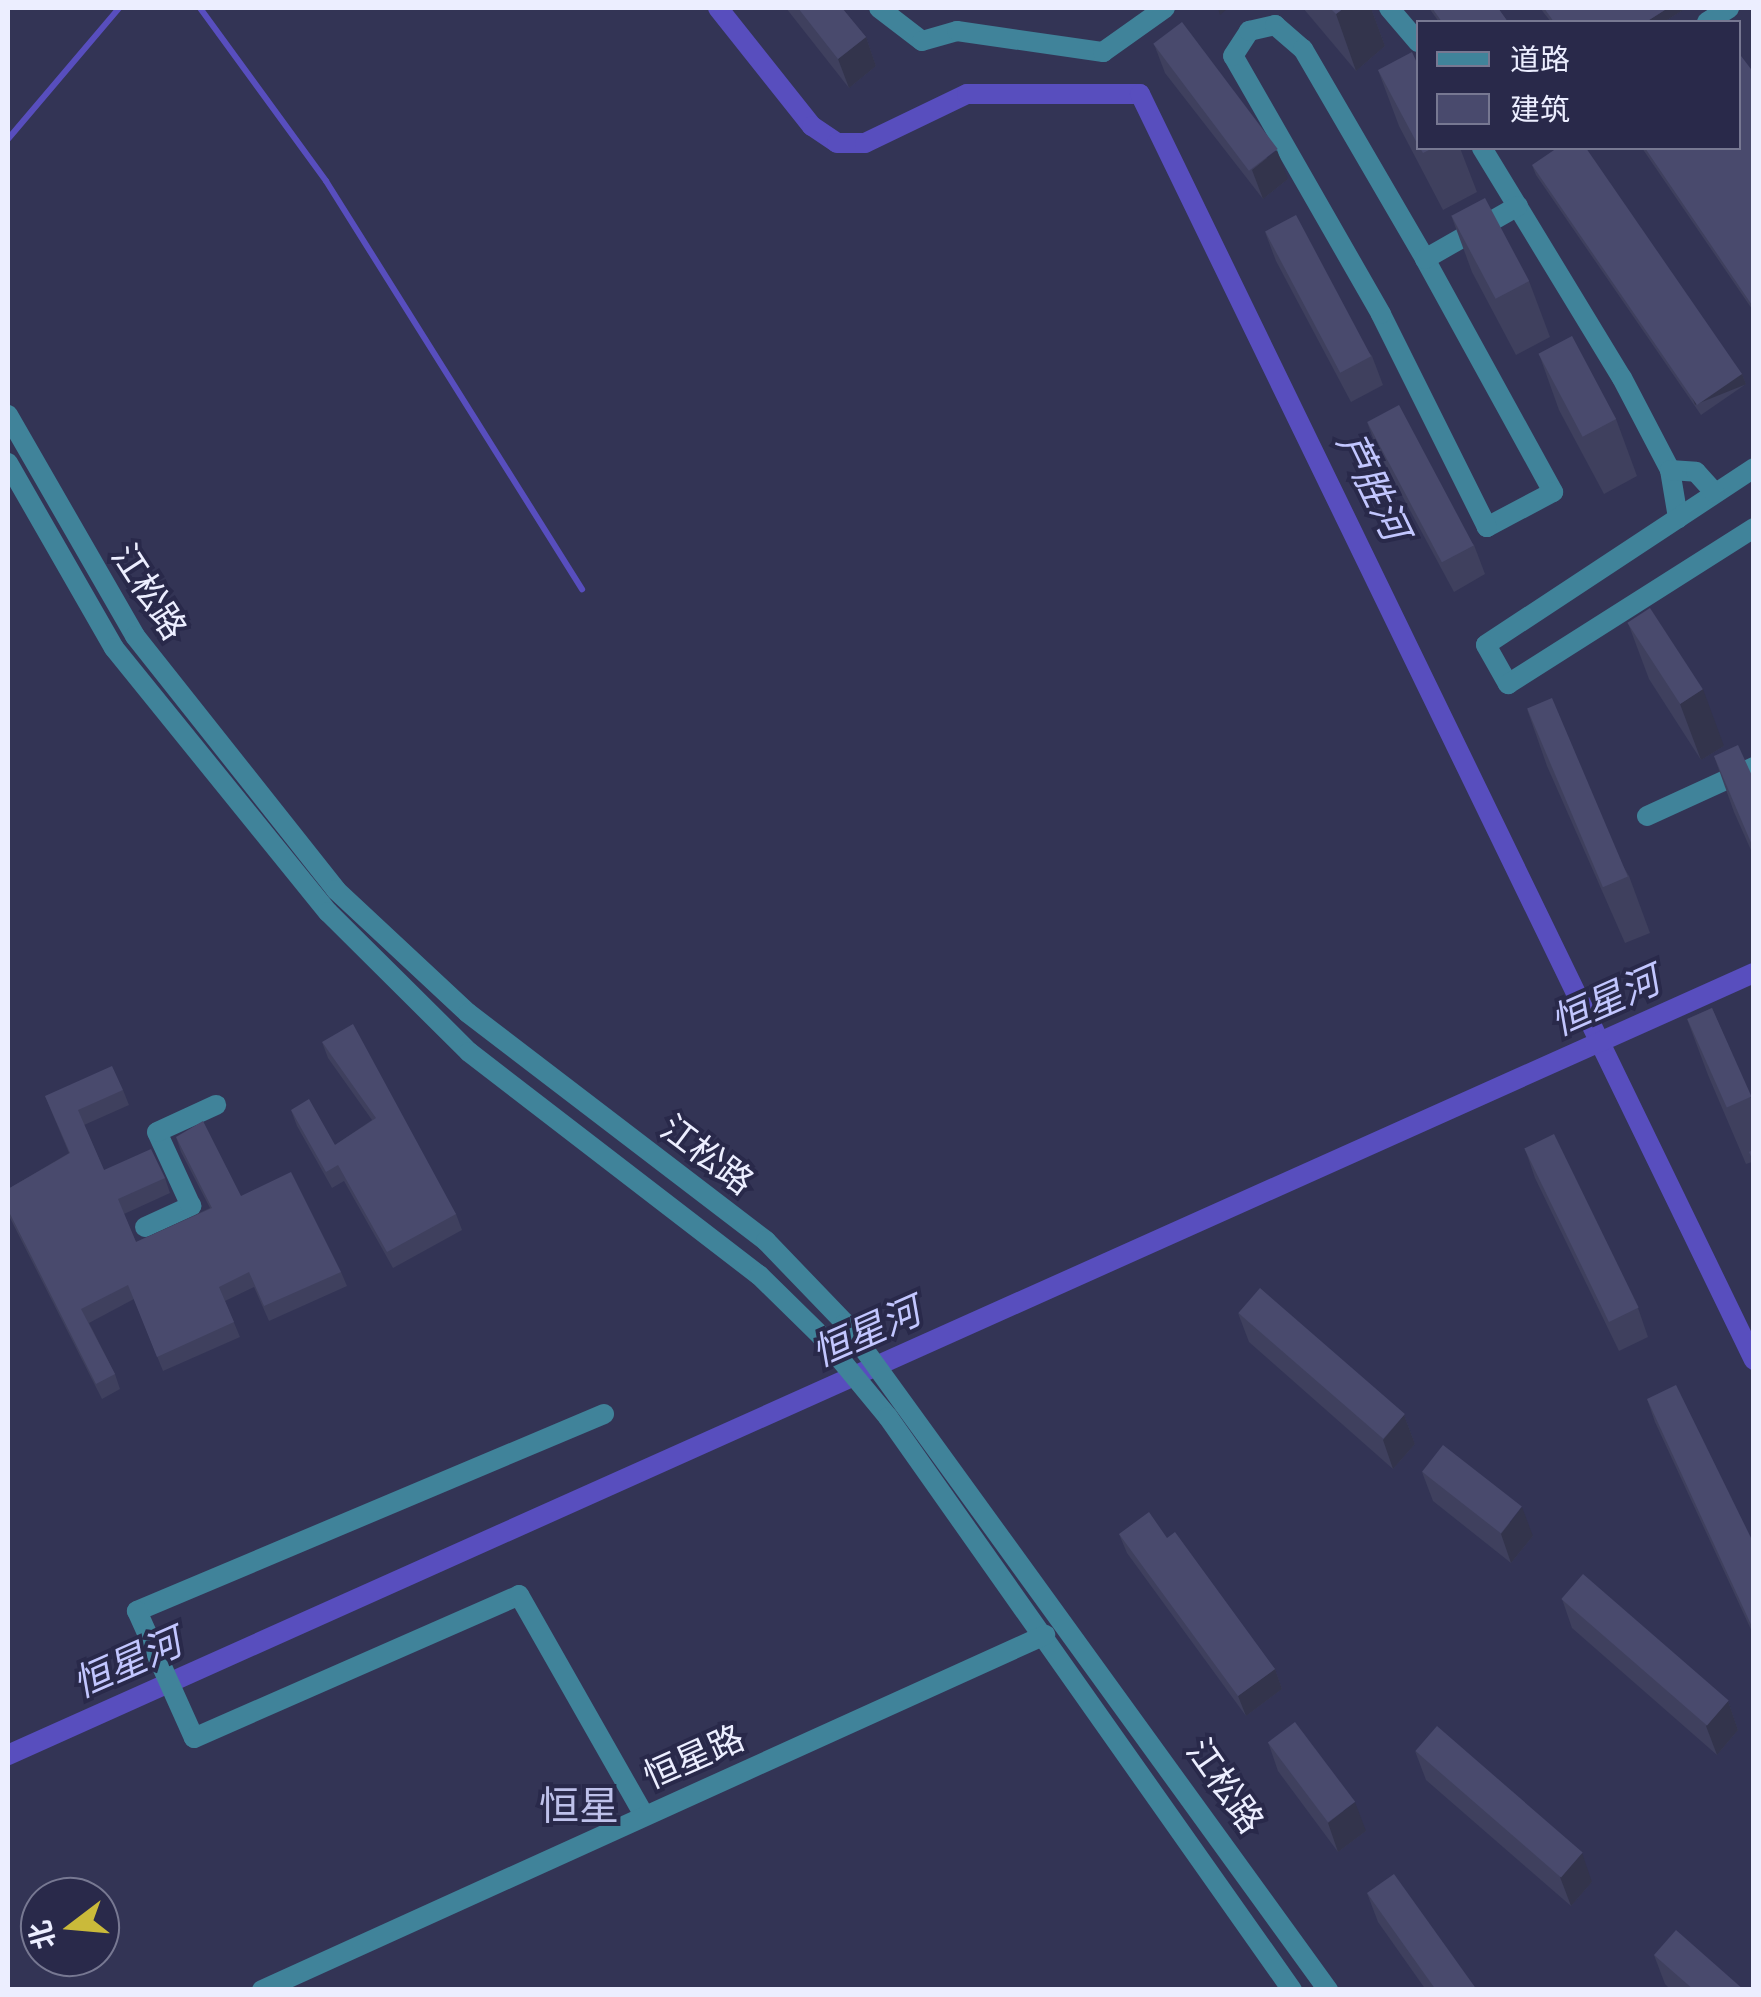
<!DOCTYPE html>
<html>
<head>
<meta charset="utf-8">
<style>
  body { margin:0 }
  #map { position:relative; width:1761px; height:1997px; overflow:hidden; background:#333455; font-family:Poppins,"Noto Sans SC",sans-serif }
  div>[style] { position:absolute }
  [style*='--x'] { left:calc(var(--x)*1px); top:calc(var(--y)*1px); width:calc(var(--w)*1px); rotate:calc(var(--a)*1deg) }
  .stream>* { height:6px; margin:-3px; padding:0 3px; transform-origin:3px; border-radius:3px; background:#584ebe }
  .canal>* { height:20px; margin:-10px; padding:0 10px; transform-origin:10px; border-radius:10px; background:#584ebe }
  .minor>* { height:20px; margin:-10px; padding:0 10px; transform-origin:10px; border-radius:10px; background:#40839a }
  .wall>* { inset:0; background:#3f405e }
  .shaded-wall>* { inset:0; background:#33344c; transform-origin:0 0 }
  .building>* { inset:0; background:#494a6d; transform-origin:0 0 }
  span { translate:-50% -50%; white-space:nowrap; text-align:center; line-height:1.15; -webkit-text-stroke:8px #29294a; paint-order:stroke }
  .street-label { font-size:35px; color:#eceeff }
  .water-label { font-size:38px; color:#c2c6ff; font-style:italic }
  .quarter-label { font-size:40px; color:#bec1ea }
  .frame { position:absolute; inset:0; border:10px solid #eceeff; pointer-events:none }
  .legend { position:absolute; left:1416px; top:20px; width:325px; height:130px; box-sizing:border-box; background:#29294a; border:2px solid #777892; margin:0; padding:12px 18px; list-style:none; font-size:30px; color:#eceeff }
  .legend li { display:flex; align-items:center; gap:20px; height:50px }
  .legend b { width:50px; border:2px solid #777892 }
  .north { position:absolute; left:20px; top:1877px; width:100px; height:100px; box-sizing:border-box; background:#29294a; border:2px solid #777892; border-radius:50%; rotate:254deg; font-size:28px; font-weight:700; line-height:40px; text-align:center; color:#eceeff }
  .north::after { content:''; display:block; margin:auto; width:35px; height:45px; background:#caba3a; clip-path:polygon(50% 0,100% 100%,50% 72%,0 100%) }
</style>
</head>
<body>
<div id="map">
  <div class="stream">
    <div style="--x:200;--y:8;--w:214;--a:53.9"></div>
    <div style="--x:326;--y:181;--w:482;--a:57.9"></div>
    <div style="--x:8;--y:139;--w:172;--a:-49.7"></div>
  </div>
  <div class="canal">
    <div style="--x:718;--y:8;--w:151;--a:51.5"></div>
    <div style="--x:812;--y:126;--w:30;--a:34"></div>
    <div style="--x:837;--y:143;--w:28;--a:0"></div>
    <div style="--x:865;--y:143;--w:113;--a:-25.7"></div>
    <div style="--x:967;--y:94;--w:173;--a:0"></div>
    <div style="--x:1140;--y:94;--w:1407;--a:64.13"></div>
    <div style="--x:8;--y:1755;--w:1913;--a:-24.13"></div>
  </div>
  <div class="minor">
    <div style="--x:879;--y:8;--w:54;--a:37.5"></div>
    <div style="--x:922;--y:41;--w:36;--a:-16"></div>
    <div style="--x:957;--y:31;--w:148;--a:8.2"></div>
    <div style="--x:1103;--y:52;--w:76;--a:-35.4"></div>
    <div style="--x:1389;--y:8;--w:45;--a:49.5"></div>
    <div style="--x:1707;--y:22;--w:26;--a:-32"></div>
    <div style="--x:1482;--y:148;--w:269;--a:58.7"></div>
    <div style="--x:1622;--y:378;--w:104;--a:62.4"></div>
    <div style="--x:1670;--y:470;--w:49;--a:80.5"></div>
    <div style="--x:1425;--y:259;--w:266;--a:61.2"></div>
    <div style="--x:1553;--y:492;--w:75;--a:152.1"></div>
    <div style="--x:1487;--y:527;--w:238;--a:-116.5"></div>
    <div style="--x:1381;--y:314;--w:297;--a:-119.8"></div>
    <div style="--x:1233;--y:56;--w:30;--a:-57"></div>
    <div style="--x:1249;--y:31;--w:27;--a:-13"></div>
    <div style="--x:1275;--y:25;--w:37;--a:41"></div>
    <div style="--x:1303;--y:49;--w:243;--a:59.8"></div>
    <div style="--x:1425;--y:259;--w:107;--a:-29.7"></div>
    <div style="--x:8;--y:415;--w:255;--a:60.1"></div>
    <div style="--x:135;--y:636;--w:324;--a:51.6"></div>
    <div style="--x:336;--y:890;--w:180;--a:43"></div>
    <div style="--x:468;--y:1013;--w:375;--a:37.4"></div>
    <div style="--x:766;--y:1241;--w:114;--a:46.1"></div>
    <div style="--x:845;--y:1323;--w:824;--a:54.09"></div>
    <div style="--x:8;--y:463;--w:213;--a:60.2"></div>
    <div style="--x:114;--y:648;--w:340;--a:51"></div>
    <div style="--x:328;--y:912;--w:199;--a:44.8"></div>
    <div style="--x:469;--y:1052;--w:366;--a:37.6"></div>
    <div style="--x:759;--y:1275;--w:87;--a:44.5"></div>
    <div style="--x:821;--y:1336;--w:105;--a:50.4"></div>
    <div style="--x:888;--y:1417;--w:701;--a:54.81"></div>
    <div style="--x:1754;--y:468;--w:321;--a:146.6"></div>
    <div style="--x:1486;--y:645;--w:45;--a:60.6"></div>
    <div style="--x:1508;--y:684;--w:291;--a:-32.4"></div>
    <div style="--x:1670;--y:470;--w:26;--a:4"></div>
    <div style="--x:1696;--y:472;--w:28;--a:48"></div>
    <div style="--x:1647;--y:816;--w:118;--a:-24.6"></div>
    <div style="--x:145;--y:1227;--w:51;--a:-24.5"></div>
    <div style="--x:191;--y:1206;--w:81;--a:-114.7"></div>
    <div style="--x:157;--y:1132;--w:65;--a:-24.6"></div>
    <div style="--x:604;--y:1414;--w:507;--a:157.13"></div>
    <div style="--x:137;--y:1611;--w:139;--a:65.8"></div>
    <div style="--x:194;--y:1738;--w:355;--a:-23.7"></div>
    <div style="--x:519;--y:1595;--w:253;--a:60.4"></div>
    <div style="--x:262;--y:1990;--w:860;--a:-24.39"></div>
  </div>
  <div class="wall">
    <div style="clip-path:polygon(786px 8px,842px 8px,866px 37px,876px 66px,849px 88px)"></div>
    <div style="clip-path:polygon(1303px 8px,1371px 8px,1385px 46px,1356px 71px)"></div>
    <div style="clip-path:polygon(1429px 8px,1498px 8px,1508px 22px,1439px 22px)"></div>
    <div style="clip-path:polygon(1540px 8px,1686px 8px,1664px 22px,1551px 22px)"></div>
    <div style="clip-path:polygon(1154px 44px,1288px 179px,1263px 199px,1165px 73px)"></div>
    <div style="clip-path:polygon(1418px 65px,1418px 148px,1460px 148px,1477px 192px,1443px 210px,1399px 126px,1378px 70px)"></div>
    <div style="clip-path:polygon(1754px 73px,1754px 312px,1642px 148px,1738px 148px)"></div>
    <div style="clip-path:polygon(1532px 165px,1742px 374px,1746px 384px,1701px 415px,1536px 175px)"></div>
    <div style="clip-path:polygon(1451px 215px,1529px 281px,1550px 337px,1516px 355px,1472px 272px)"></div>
    <div style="clip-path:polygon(1265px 232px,1372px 356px,1383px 385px,1351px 402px,1276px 261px)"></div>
    <div style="clip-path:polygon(1539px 354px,1616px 419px,1637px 476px,1604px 494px,1559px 410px)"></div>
    <div style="clip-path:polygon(1367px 422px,1474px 545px,1485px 574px,1454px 592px,1378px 451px)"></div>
    <div style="clip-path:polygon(1628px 623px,1724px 746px,1701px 760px,1649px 679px)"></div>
    <div style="clip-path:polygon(1527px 709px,1629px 876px,1650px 933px,1625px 943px,1547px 766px)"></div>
    <div style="clip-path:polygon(1714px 756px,1754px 780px,1754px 857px,1734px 812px)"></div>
    <div style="clip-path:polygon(1712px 1008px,1754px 1105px,1754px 1165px,1752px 1162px,1746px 1164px,1708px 1075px,1687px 1019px)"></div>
    <div style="clip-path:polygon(322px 1042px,456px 1214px,462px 1230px,393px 1268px,344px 1181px,332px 1188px,297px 1126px,291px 1110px,335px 1145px,372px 1120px,328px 1058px)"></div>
    <div style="clip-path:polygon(123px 1090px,129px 1105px,84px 1125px,104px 1170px,165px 1178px,170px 1193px,124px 1214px,136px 1242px,210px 1208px,181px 1152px,176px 1137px,241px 1196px,341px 1272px,347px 1286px,269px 1321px,254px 1287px,225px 1301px,240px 1337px,163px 1371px,134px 1299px,89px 1323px,115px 1374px,120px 1389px,102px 1399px,8px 1214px,8px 1189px,69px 1153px,45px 1096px)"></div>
    <div style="clip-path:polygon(1525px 1149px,1638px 1308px,1648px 1337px,1619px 1351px,1535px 1178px)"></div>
    <div style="clip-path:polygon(1238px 1313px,1404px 1415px,1415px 1444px,1393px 1469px,1249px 1342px)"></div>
    <div style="clip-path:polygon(1647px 1399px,1754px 1544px,1754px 1636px,1655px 1422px)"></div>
    <div style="clip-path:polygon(1422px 1472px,1533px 1536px,1511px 1563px,1433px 1501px)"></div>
    <div style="clip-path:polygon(1119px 1534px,1167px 1538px,1275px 1669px,1282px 1689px,1246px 1716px,1127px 1553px)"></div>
    <div style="clip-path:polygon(1562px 1599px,1728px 1701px,1738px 1730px,1717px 1755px,1572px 1628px)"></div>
    <div style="clip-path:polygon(1268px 1742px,1366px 1831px,1338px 1852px,1278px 1771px)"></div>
    <div style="clip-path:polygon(1415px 1751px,1592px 1882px,1571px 1906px,1426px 1780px)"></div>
    <div style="clip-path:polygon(1367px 1893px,1477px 1990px,1426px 1990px,1378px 1922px)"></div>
    <div style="clip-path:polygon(1654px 1955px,1744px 1990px,1671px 1990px,1665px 1984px)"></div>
  </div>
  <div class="shaded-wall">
    <div style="clip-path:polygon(1218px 8px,1228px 8px,1220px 15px)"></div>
    <div style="clip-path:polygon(1344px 8px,1371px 8px,1385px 46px,1356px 71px,1336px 14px)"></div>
    <div style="clip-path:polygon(1668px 8px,1686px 8px,1664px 22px,1646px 22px)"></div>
    <div style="clip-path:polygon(866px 37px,876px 66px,849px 88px,838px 59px)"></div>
    <div style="clip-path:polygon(1277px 150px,1288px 179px,1263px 199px,1252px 170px)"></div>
    <div style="left:1742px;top:374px;width:11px;height:55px;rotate:68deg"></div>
    <div style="clip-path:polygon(1703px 689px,1724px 746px,1701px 760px,1680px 704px)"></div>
    <div style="clip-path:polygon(1404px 1415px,1415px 1444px,1393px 1469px,1383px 1440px)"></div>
    <div style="clip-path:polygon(1522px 1507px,1533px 1536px,1511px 1563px,1501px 1534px)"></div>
    <div style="clip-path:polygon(1275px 1669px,1282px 1689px,1246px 1716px,1238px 1696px)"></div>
    <div style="clip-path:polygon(1728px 1701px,1738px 1730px,1717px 1755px,1706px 1726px)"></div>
    <div style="clip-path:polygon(1355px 1802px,1366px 1831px,1338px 1852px,1328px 1823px)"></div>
    <div style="clip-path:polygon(1582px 1853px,1592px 1882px,1571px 1906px,1560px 1877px)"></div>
  </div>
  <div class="building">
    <div style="clip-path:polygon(798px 8px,842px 8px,866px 37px,838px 59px)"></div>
    <div style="clip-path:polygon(1330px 8px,1344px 8px,1336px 14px)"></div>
    <div style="clip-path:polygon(1432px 8px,1498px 8px,1508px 22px,1442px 22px)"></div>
    <div style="clip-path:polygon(1544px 8px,1668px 8px,1646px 22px,1554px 22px)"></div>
    <div style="left:1182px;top:22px;width:159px;height:36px;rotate:53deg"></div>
    <div style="clip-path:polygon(1412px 52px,1418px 65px,1418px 145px,1378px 70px)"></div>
    <div style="clip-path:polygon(1738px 52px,1754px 73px,1754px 308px,1645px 148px,1738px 148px)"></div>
    <div style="clip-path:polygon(1420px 148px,1433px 148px,1423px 153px)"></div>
    <div style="clip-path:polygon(1557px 148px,1586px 148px,1742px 374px,1697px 405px,1532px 165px)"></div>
    <div style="left:1485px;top:198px;width:94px;height:38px;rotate:62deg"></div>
    <div style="left:1296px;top:215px;width:160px;height:35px;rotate:62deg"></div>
    <div style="left:1572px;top:336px;width:94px;height:38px;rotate:62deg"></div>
    <div style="left:1399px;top:405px;width:159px;height:36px;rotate:62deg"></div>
    <div style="left:1650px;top:608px;width:97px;height:27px;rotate:57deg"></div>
    <div style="left:1552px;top:698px;width:194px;height:27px;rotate:67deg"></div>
    <div style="clip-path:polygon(1738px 745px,1754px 780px,1754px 844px,1752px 845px,1714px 756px)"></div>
    <div style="left:1712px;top:1008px;width:97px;height:27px;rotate:66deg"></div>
    <div style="clip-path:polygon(353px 1024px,456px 1214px,387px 1252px,338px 1165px,326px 1172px,291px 1110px,309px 1099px,335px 1145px,376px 1118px,322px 1042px)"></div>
    <div style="clip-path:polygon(112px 1066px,123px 1090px,78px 1110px,104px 1170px,151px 1149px,165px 1178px,118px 1199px,136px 1242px,212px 1208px,176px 1137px,203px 1121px,241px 1196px,291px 1172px,341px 1272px,264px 1306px,249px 1272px,219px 1287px,234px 1322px,157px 1357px,128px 1285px,81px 1309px,115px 1374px,96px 1384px,8px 1210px,8px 1189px,70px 1153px,45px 1096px)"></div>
    <div style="left:1554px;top:1134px;width:193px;height:33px;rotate:64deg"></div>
    <div style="clip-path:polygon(1754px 1149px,1754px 1163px,1749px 1152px)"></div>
    <div style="left:1260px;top:1288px;width:192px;height:33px;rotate:41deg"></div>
    <div style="clip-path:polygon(1676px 1385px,1754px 1544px,1754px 1631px,1647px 1399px)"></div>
    <div style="left:1443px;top:1445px;width:100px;height:34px;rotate:38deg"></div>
    <div style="clip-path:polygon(1149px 1512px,1167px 1538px,1175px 1532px,1275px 1669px,1238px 1696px,1119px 1534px)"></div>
    <div style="left:1583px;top:1574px;width:193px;height:33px;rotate:41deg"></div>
    <div style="left:1295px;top:1722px;width:100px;height:34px;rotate:53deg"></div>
    <div style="left:1437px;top:1726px;width:193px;height:33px;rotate:41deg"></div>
    <div style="clip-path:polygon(1394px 1874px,1477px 1990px,1436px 1990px,1367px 1893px)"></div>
    <div style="clip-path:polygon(1676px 1930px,1744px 1990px,1694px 1990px,1654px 1955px)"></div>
  </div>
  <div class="street-label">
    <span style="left:149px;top:592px;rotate:57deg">江松路</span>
    <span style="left:707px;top:1155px;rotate:37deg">江松路</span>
    <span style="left:694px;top:1757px;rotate:-24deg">恒星路</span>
    <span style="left:1225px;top:1786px;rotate:55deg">江松路</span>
  </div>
  <div class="water-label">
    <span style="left:1373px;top:486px;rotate:64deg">芦胜河</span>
    <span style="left:1605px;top:1001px;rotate:-24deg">恒星河</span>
    <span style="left:866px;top:1332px;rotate:-24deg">恒星河</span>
    <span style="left:127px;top:1663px;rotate:-24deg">恒星河</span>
  </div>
  <div class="quarter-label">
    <span style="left:579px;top:1806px">恒星</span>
  </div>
  <div class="frame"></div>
  <ul class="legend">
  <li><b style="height:12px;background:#40839a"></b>道路</li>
  <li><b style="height:28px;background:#494a6d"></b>建筑</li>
  </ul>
  <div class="north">北</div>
</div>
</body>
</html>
